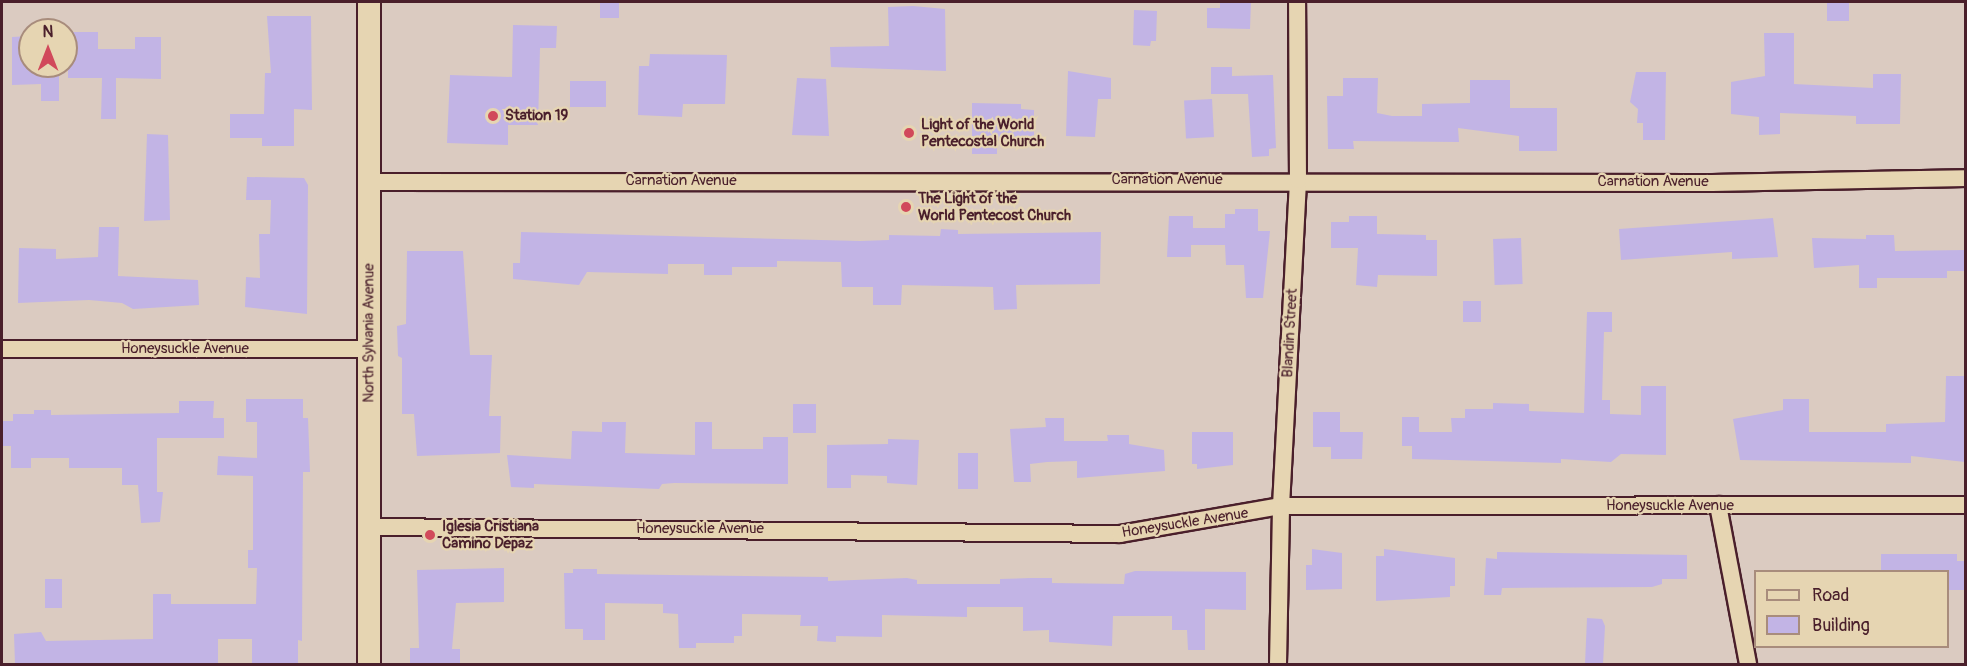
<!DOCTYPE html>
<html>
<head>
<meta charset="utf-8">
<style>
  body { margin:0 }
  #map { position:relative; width:1967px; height:666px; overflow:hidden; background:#dbcbc1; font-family:Pangolin,sans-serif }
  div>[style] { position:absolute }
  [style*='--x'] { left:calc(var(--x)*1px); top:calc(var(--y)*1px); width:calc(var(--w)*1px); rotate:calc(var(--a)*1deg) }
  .building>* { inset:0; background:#c2b4e5; transform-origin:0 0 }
  .roads { filter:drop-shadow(2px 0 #4a1f2b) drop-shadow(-2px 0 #4a1f2b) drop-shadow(0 2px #4a1f2b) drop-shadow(0 -2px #4a1f2b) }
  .minor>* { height:16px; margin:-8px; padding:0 8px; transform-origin:8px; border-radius:8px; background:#e6d5b2 }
  .secondary>* { height:22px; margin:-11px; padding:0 11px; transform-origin:11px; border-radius:11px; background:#e6d5b2 }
  .dots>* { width:16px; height:16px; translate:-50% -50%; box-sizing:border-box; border:3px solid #e6d5b2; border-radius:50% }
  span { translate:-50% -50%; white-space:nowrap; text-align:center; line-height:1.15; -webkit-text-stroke:4.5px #e6d5b2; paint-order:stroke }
  .poi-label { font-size:15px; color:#4a1f2b; font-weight:700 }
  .left { translate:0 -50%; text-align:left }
  .street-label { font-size:15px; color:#4a1f2b }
  .frame { position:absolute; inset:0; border:3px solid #4a1f2b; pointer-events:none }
  .legend { position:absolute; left:1754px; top:570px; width:195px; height:78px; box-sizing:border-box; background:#e6d5b2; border:2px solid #a88c7c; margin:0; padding:8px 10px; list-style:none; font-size:18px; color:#4a1f2b }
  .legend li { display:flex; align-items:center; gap:12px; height:30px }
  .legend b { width:30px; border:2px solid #a88c7c }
  .north { position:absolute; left:18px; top:18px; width:60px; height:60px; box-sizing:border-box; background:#e6d5b2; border:2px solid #a88c7c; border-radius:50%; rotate:0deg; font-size:16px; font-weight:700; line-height:24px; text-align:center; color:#4a1f2b }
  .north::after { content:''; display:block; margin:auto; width:21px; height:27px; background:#d1495b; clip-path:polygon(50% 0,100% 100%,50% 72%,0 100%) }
</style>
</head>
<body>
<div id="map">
  <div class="building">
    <div style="left:600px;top:2px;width:19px;height:16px"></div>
    <div style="clip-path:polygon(1220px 2px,1251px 2px,1250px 29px,1207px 28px,1207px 8px,1220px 8px)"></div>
    <div style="left:1827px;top:2px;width:22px;height:19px"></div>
    <div style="clip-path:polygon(913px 6px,945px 9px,946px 71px,831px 67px,830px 47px,889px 46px,888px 7px)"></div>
    <div style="clip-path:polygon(1134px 10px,1157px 11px,1156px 41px,1151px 41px,1150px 46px,1133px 45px)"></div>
    <div style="clip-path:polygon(267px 16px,311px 16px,312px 110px,294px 109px,294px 146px,262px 146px,262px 138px,230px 138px,230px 114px,264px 114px,265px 73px,271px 73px)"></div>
    <div style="clip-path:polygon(513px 25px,557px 26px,556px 48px,540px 48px,538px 125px,508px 125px,508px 145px,447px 143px,450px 75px,512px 77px)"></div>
    <div style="clip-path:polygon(68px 32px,98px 32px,98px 49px,135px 49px,135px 37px,161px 37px,161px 79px,116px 78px,116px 119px,101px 119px,102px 78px,68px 78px)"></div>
    <div style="clip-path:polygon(1764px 33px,1794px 33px,1794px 84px,1873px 88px,1873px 74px,1901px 74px,1900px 124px,1856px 124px,1856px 116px,1780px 113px,1780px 134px,1759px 135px,1759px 117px,1731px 114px,1731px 82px,1765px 76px)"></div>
    <div style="clip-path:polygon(30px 36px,30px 66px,59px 66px,59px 101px,41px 101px,41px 84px,12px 85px,12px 37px)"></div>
    <div style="clip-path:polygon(650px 54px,727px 55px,725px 104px,683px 104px,682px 117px,638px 115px,639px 66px,649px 66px)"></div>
    <div style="clip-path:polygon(1211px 67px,1232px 67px,1232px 76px,1273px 75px,1276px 148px,1269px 149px,1269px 156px,1252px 157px,1248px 94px,1211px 94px)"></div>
    <div style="clip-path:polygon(1068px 71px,1111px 78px,1111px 99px,1098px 99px,1095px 137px,1066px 136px)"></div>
    <div style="clip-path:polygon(1636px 72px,1666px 72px,1665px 140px,1643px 140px,1643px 123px,1637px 123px,1638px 109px,1630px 102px)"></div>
    <div style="clip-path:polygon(797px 78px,826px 79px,829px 136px,792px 135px)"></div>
    <div style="clip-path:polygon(1343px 78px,1378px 78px,1377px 113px,1392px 116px,1422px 116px,1422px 104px,1470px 103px,1470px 80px,1510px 80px,1510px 108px,1557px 108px,1557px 151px,1519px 151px,1519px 136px,1458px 128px,1459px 142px,1353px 141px,1354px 149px,1328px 149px,1327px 96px,1343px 96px)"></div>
    <div style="left:570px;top:81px;width:36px;height:26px"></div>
    <div style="left:1212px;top:99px;width:38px;height:28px;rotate:87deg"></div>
    <div style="clip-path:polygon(972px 103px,1021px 104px,1021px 109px,1034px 110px,1034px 141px,997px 141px,997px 154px,972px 154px)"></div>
    <div style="clip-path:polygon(147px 134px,168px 135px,170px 220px,144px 221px)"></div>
    <div style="clip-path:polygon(247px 177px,304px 178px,308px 185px,307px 314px,245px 307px,246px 277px,260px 278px,259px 234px,270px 234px,271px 200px,246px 200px)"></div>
    <div style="clip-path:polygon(1235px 209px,1258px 209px,1258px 231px,1270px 231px,1263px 298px,1246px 298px,1244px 265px,1226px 265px,1225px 245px,1191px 245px,1191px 257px,1167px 257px,1169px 216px,1193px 216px,1193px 228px,1225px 228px,1225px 214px,1235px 214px)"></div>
    <div style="clip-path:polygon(1349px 216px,1377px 216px,1377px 234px,1426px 235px,1426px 240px,1437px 240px,1437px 276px,1378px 275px,1377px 287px,1356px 285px,1358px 248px,1331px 248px,1331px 222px,1349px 222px)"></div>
    <div style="clip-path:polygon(1773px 218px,1778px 257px,1732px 259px,1732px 252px,1621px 260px,1619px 229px)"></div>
    <div style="clip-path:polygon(99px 227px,119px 227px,118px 276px,198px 280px,199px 305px,133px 309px,122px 303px,89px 300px,18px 303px,19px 248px,56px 249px,56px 259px,98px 257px)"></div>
    <div style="clip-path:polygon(941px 229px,958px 230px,958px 234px,1101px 232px,1100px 284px,1016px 285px,1017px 309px,994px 310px,993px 287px,902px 285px,901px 305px,873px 305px,873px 287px,842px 287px,841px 262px,777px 261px,777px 267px,732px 267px,732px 275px,704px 275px,704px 264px,668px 264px,668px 274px,587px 272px,579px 285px,513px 279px,513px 263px,520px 263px,521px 232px,860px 241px,889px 240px,889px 235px,940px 236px)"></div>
    <div style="clip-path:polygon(1866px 235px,1894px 235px,1895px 251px,1965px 250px,1965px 271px,1947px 271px,1947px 278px,1877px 278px,1877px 288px,1859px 288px,1859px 265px,1814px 268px,1812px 238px,1866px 239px)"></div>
    <div style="left:1521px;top:238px;width:46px;height:28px;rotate:88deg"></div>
    <div style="clip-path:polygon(407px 251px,463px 251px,470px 355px,492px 355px,489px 416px,501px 416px,500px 453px,417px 456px,414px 414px,402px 414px,402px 358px,398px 356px,397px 326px,406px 324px)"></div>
    <div style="left:1463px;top:301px;width:18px;height:21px"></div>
    <div style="clip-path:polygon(1587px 312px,1612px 312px,1612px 332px,1604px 332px,1602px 400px,1610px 400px,1610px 414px,1641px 415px,1641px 386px,1666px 386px,1666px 455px,1621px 454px,1611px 462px,1561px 459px,1561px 463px,1412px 459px,1412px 446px,1402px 446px,1402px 417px,1419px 417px,1419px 432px,1452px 432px,1451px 418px,1465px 418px,1465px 409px,1493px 409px,1493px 403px,1529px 404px,1529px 411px,1584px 413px)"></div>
    <div style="clip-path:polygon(1946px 376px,1965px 376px,1965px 462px,1911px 456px,1911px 463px,1740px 460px,1733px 419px,1783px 410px,1783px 399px,1809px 399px,1809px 432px,1886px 432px,1886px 424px,1945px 422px)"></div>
    <div style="clip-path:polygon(246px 399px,303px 399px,303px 418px,308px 418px,310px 472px,303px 472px,302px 641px,298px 640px,298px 664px,252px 664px,252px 639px,218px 639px,218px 664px,15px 664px,14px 634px,41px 632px,46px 641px,153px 639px,153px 594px,171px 594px,171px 604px,256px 604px,257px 568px,248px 568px,248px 550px,253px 550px,253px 476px,217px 475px,218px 456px,257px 458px,257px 422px,246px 422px)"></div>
    <div style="clip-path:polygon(179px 401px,214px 401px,213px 418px,224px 418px,224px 438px,157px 438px,157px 492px,163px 492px,160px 522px,141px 523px,138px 485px,122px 485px,122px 468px,69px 468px,69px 458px,31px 458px,31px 468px,11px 468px,11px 446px,2px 446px,2px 421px,13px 421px,13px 414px,34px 414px,34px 410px,51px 410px,51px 415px,179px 413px)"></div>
    <div style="left:793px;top:404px;width:23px;height:29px"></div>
    <div style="clip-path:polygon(1313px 412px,1340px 412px,1340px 432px,1363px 432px,1362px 459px,1331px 459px,1331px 447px,1313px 447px)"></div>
    <div style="clip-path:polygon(1045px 418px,1064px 418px,1064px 441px,1108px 441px,1107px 435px,1129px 435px,1129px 444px,1164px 450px,1165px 471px,1077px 478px,1077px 461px,1047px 462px,1030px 464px,1031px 482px,1014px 482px,1010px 429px,1046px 427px)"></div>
    <div style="clip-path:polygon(602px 422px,626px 422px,625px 453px,695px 455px,695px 422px,712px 422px,712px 449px,763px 449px,763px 437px,788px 437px,788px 484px,674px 483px,662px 484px,659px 489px,534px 484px,534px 488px,511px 487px,507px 455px,571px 459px,572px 431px,602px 432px)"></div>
    <div style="clip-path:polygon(1192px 432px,1233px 432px,1233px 465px,1197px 469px,1197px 464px,1192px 464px)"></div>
    <div style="clip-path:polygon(888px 439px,919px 440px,917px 485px,887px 483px,887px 476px,851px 475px,851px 488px,827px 488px,827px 445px,888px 444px)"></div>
    <div style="left:958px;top:453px;width:20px;height:36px"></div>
    <div style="clip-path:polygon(1312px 549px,1342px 553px,1342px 589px,1306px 590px,1306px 565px,1312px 565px)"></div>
    <div style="clip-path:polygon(1384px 549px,1455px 558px,1455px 586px,1450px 586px,1450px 597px,1376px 601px,1376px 556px,1384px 556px)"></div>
    <div style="clip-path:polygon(1497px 552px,1687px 555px,1687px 579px,1662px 579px,1662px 584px,1652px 587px,1502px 588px,1501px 595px,1484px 595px,1486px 558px,1497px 559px)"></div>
    <div style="clip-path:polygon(1881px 554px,1957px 554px,1957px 561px,1965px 561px,1965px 590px,1947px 590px,1947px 572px,1881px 572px)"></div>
    <div style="clip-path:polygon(504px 568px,504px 602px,456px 603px,452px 649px,460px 649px,460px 664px,410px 664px,410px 648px,419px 648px,417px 570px)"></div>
    <div style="clip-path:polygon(573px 569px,597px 569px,597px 574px,828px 577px,828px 581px,907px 578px,917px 580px,917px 584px,1000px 584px,1000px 579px,1031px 578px,1052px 578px,1052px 583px,1124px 584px,1125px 574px,1135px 571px,1246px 572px,1246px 610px,1205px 609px,1205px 650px,1188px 650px,1187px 630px,1172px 630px,1172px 616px,1113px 616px,1112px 646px,1049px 642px,1049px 630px,1023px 631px,1023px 607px,967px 607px,967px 617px,882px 615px,882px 637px,836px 636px,836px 642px,817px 641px,818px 626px,800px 626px,801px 615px,742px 614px,742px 636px,734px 636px,734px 643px,696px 643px,696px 648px,679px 648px,678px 614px,663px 613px,663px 604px,605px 603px,605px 640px,583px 640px,583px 629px,565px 629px,564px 573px,573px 573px)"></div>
    <div style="left:45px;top:579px;width:17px;height:29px"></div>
    <div style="clip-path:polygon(1587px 618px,1602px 619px,1605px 626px,1603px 664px,1585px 664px)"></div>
  </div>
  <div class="roads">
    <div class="minor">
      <div style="--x:369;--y:182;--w:1343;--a:0.04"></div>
      <div style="--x:1712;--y:183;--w:254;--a:-1.1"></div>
      <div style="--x:2;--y:349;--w:367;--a:0"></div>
      <div style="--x:1718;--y:505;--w:162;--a:79.3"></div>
      <div style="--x:369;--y:527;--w:751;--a:0.53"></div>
      <div style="--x:1120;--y:534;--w:163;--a:-9.9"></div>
      <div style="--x:1281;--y:506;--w:685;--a:-0.08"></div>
      <div style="--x:1278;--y:664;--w:158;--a:-88.9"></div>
      <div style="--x:1281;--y:506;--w:326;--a:-87"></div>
      <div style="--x:1298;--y:180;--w:178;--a:-90.3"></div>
    </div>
    <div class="secondary">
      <div style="--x:369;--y:664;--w:662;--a:-90"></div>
    </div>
  </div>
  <div class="dots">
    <div style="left:493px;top:116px;background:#d1495b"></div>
    <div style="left:909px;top:133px;background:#d1495b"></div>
    <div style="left:906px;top:207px;background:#d1495b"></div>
    <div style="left:430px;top:535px;background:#d1495b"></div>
  </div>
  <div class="poi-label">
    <span class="left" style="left:505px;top:116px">Station 19</span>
    <span class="left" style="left:921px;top:133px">Light of the World<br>Pentecostal Church</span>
    <span class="left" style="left:918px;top:207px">The Light of the<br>World Pentecost Church</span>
    <span class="left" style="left:442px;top:535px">Iglesia Cristiana<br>Camino Depaz</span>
  </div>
  <div class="street-label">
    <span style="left:1167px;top:180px">Carnation Avenue</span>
    <span style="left:681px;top:181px">Carnation Avenue</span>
    <span style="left:1653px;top:182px">Carnation Avenue</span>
    <span style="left:369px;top:333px;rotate:-90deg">North Sylvania Avenue</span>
    <span style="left:1290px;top:333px;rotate:-87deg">Blandin Street</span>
    <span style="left:185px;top:349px">Honeysuckle Avenue</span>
    <span style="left:1670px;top:506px">Honeysuckle Avenue</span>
    <span style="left:1185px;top:523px;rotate:-9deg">Honeysuckle Avenue</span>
    <span style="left:700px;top:529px">Honeysuckle Avenue</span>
  </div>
  <div class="frame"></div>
  <ul class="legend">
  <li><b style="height:8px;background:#e6d5b2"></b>Road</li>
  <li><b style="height:16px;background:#c2b4e5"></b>Building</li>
  </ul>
  <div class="north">N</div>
</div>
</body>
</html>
